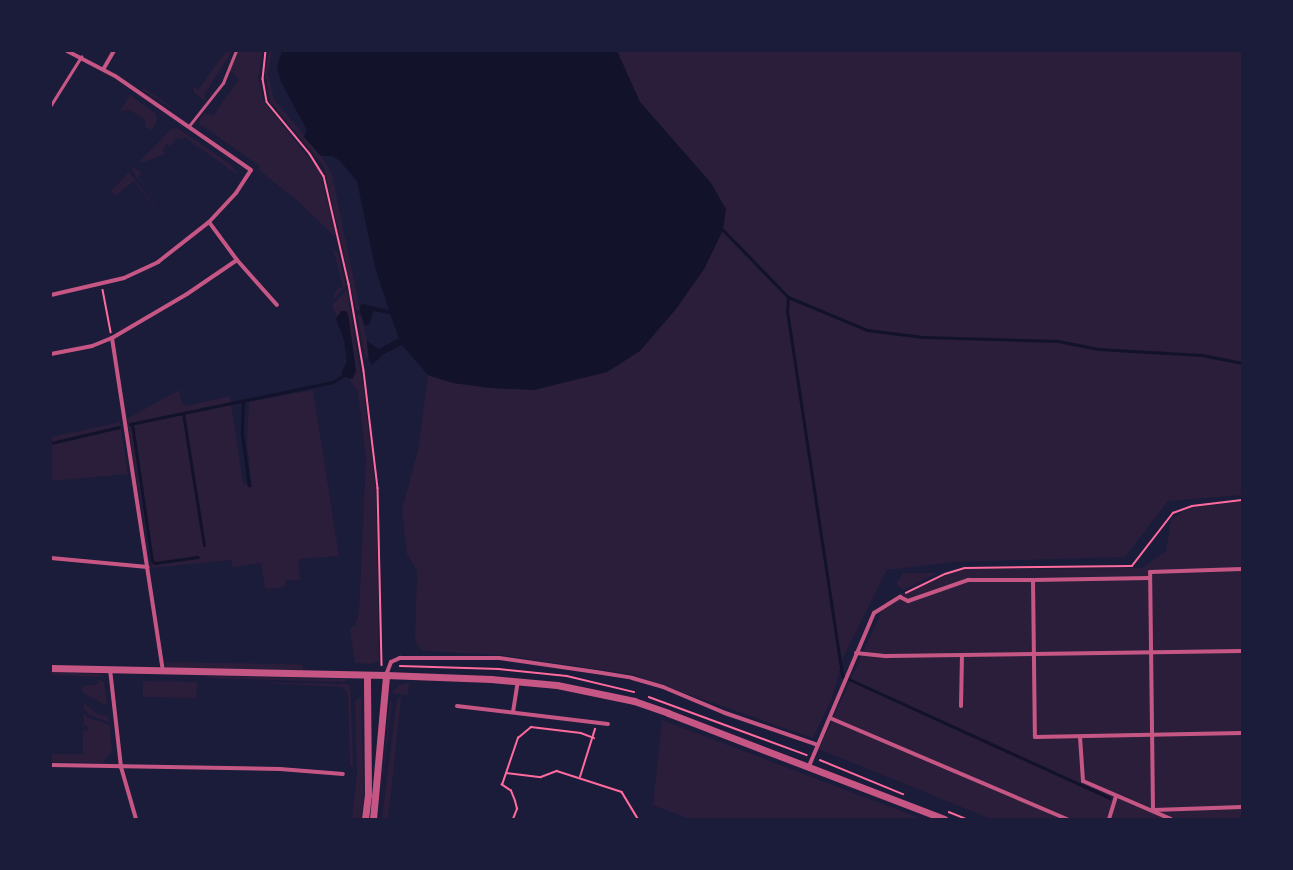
<!DOCTYPE html>
<html>
<head>
<meta charset="utf-8">
<style>
  body { margin:0 }
  #map { position:relative; width:1293px; height:870px; overflow:hidden; background:#1b1b3a; font-family:"Source Sans 3",sans-serif }
  div>[style] { position:absolute }
  [style*='--x'] { left:calc(var(--x)*1px); top:calc(var(--y)*1px); width:calc(var(--w)*1px); rotate:calc(var(--a)*1deg) }
  .green>* { inset:0; background:#2a1e3b; transform-origin:0 0 }
  .water>* { inset:0; background:#12122b }
  .stream>* { height:3px; margin:-1.5px; padding:0 1.5px; transform-origin:1.5px; border-radius:1.5px; background:#12122b }
  .path>* { height:1.5px; margin:-0.75px; padding:0 0.75px; transform-origin:0.75px; border-radius:0.75px; background:#ff6b9d }
  .service>* { height:2.5px; margin:-1.25px; padding:0 1.25px; transform-origin:1.25px; border-radius:1.25px; background:#c65784 }
  .minor>* { height:4px; margin:-2px; padding:0 2px; transform-origin:2px; border-radius:2px; background:#c65784 }
  .tertiary>* { height:7px; margin:-3.5px; padding:0 3.5px; transform-origin:3.5px; border-radius:3.5px; background:#c65784 }
  span { translate:-50% -50%; white-space:nowrap; text-align:center; line-height:1.15; -webkit-text-stroke:4px #1b1b3a; paint-order:stroke }
  .frame { position:absolute; inset:0; border:52px solid #1b1b3a; pointer-events:none }
</style>
</head>
<body>
<div id="map">
  <div class="green">
    <div style="clip-path:polygon(226px 51px,232px 51px,204px 95px,207px 98px,204px 100px,194px 92px,194px 87px,198px 90px)"></div>
    <div style="clip-path:polygon(238px 51px,263px 51px,258px 78px,264px 102px,320px 172px,336px 238px,301px 204px,258px 169px,260px 166px,198px 123px,204px 113px,213px 116px,239px 79px,229px 70px)"></div>
    <div style="clip-path:polygon(269px 51px,272px 51px,268px 74px,274px 99px,321px 156px,332px 174px,360px 310px,356px 310px,324px 167px,270px 101px,265px 73px)"></div>
    <div style="clip-path:polygon(617px 51px,1242px 51px,1242px 495px,1168px 501px,1125px 557px,954px 562px,887px 570px,843px 658px,832px 698px,813px 738px,630px 674px,502px 655px,422px 651px,415px 642px,417px 571px,407px 554px,402px 510px,418px 450px,428px 375px,453px 383px,534px 390px,676px 309px,704px 269px,723px 230px,711px 183px,640px 102px)"></div>
    <div style="clip-path:polygon(144px 88px,187px 118px,142px 90px)"></div>
    <div style="clip-path:polygon(130px 95px,156px 114px,157px 121px,152px 130px,145px 127px,145px 120px,130px 110px,120px 111px)"></div>
    <div style="clip-path:polygon(177px 128px,230px 164px,239px 176px,184px 137px,182px 139px,177px 138px,170px 146px,167px 144px,163px 150px,165px 154px,144px 162px,139px 162px,171px 129px)"></div>
    <div style="clip-path:polygon(133px 167px,142px 173px,138px 177px,167px 217px,135px 175px,132px 169px)"></div>
    <div style="clip-path:polygon(129px 172px,164px 219px,163px 219px,134px 181px,115px 196px,111px 191px)"></div>
    <div style="clip-path:polygon(333px 249px,338px 253px,346px 286px,333px 300px,336px 290px,343px 287px)"></div>
    <div style="clip-path:polygon(347px 290px,364px 392px,376px 493px,379px 661px,372px 664px,355px 663px,350px 628px,355px 626px,359px 613px,366px 458px,358px 392px,349px 379px,353px 378px,356px 371px,348px 314px,344px 311px,336px 316px,332px 305px)"></div>
    <div style="clip-path:polygon(361px 314px,367px 341px,368px 357px,365px 358px,357px 315px)"></div>
    <div style="clip-path:polygon(179px 390px,182px 404px,186px 406px,230px 396px,243px 483px,252px 487px,247px 443px,249px 402px,313px 390px,339px 556px,298px 559px,300px 580px,285px 580px,285px 587px,265px 589px,261px 563px,233px 567px,231px 560px,152px 568px,127px 419px)"></div>
    <div style="clip-path:polygon(120px 422px,128px 474px,51px 481px,51px 437px)"></div>
    <div style="clip-path:polygon(1242px 501px,1242px 819px,991px 819px,819px 749px,886px 602px,929px 580px,963px 569px,1143px 568px,1166px 551px,1171px 519px,1194px 505px)"></div>
    <div style="clip-path:polygon(903px 573px,938px 573px,903px 590px,896px 584px)"></div>
    <div style="left:166px;top:662px;width:137px;height:6px;rotate:1deg"></div>
    <div style="clip-path:polygon(51px 672px,100px 674px,105px 677px,51px 675px)"></div>
    <div style="clip-path:polygon(211px 676px,347px 679px,345px 682px,203px 678px)"></div>
    <div style="clip-path:polygon(98px 680px,104px 682px,107px 703px,105px 705px,82px 692px,82px 686px,98px 684px)"></div>
    <div style="left:143px;top:681px;width:54px;height:16px;rotate:1deg"></div>
    <div style="clip-path:polygon(246px 682px,347px 684px,350px 687px,351px 702px,353px 765px,350px 766px,348px 694px,342px 687px)"></div>
    <div style="clip-path:polygon(409px 683px,408px 695px,392px 693px,399px 685px)"></div>
    <div style="clip-path:polygon(361px 697px,364px 798px,361px 819px,352px 819px,357px 773px,355px 701px)"></div>
    <div style="clip-path:polygon(390px 699px,392px 702px,378px 819px,385px 751px)"></div>
    <div style="clip-path:polygon(397px 699px,401px 699px,388px 819px,382px 819px)"></div>
    <div style="clip-path:polygon(84px 703px,97px 714px,108px 716px,109px 722px,89px 715px,84px 709px)"></div>
    <div style="clip-path:polygon(84px 714px,88px 718px,110px 725px,112px 751px,102px 763px,51px 762px,51px 754px,83px 754px,83px 731px,88px 731px,87px 725px,84px 725px)"></div>
    <div style="clip-path:polygon(662px 720px,922px 819px,689px 819px,653px 805px)"></div>
  </div>
  <div class="water">
    <div style="clip-path:polygon(282px 51px,617px 51px,640px 102px,711px 183px,726px 209px,723px 230px,704px 269px,676px 309px,640px 351px,607px 372px,534px 390px,490px 388px,453px 383px,428px 375px,402px 345px,384px 354px,372px 365px,369px 360px,367px 341px,379px 349px,399px 338px,390px 314px,373px 311px,370px 323px,365px 326px,360px 312px,360px 305px,363px 304px,389px 310px,375px 267px,357px 181px,339px 160px,332px 156px,321px 156px,304px 137px,307px 130px,281px 82px,277px 67px)"></div>
    <div style="clip-path:polygon(341px 311px,346px 311px,348px 314px,356px 371px,353px 378px,349px 379px,341px 374px,347px 362px,344px 340px,336px 319px)"></div>
  </div>
  <div class="stream">
    <div style="--x:723;--y:230;--w:93;--a:45.9"></div>
    <div style="--x:788;--y:297;--w:86;--a:22.7"></div>
    <div style="--x:867;--y:330;--w:56;--a:7.1"></div>
    <div style="--x:923;--y:337;--w:135;--a:1.7"></div>
    <div style="--x:1058;--y:341;--w:41;--a:11.3"></div>
    <div style="--x:1098;--y:349;--w:104;--a:3.3"></div>
    <div style="--x:1202;--y:355;--w:41;--a:11.3"></div>
    <div style="--x:788;--y:297;--w:14;--a:94"></div>
    <div style="--x:787;--y:311;--w:369;--a:81.4"></div>
    <div style="--x:842;--y:676;--w:294;--a:24.5"></div>
    <div style="--x:243;--y:400;--w:34;--a:92"></div>
    <div style="--x:242;--y:434;--w:52;--a:82.3"></div>
    <div style="--x:183;--y:413;--w:134;--a:81"></div>
    <div style="--x:130;--y:424;--w:207;--a:-11.7"></div>
    <div style="--x:333;--y:382;--w:13;--a:-32"></div>
    <div style="--x:132;--y:424;--w:138;--a:81.7"></div>
    <div style="--x:152;--y:561;--w:4;--a:34"></div>
    <div style="--x:155;--y:563;--w:43;--a:-7.9"></div>
    <div style="--x:51;--y:443;--w:70;--a:-13.2"></div>
  </div>
  <div class="path">
    <div style="--x:266;--y:51;--w:28;--a:96"></div>
    <div style="--x:263;--y:79;--w:23;--a:80"></div>
    <div style="--x:267;--y:102;--w:67;--a:50.4"></div>
    <div style="--x:310;--y:154;--w:26;--a:58"></div>
    <div style="--x:324;--y:176;--w:111;--a:77"></div>
    <div style="--x:349;--y:284;--w:88;--a:80.2"></div>
    <div style="--x:364;--y:371;--w:118;--a:83.2"></div>
    <div style="--x:378;--y:488;--w:177;--a:88.7"></div>
    <div style="--x:103;--y:290;--w:43;--a:79.2"></div>
    <div style="--x:906;--y:593;--w:43;--a:-26"></div>
    <div style="--x:945;--y:574;--w:21;--a:-17"></div>
    <div style="--x:965;--y:568;--w:167;--a:-0.7"></div>
    <div style="--x:1132;--y:566;--w:67;--a:-52.3"></div>
    <div style="--x:1173;--y:513;--w:20;--a:-20"></div>
    <div style="--x:1192;--y:506;--w:50;--a:-6.8"></div>
    <div style="--x:400;--y:666;--w:99;--a:1.7"></div>
    <div style="--x:499;--y:669;--w:68;--a:5.9"></div>
    <div style="--x:567;--y:676;--w:69;--a:13.4"></div>
    <div style="--x:649;--y:697;--w:168;--a:20.2"></div>
    <div style="--x:820;--y:760;--w:90;--a:22.3"></div>
    <div style="--x:506;--y:773;--w:35;--a:7"></div>
    <div style="--x:541;--y:777;--w:17;--a:-21"></div>
    <div style="--x:557;--y:771;--w:68;--a:17.9"></div>
    <div style="--x:622;--y:792;--w:31;--a:59"></div>
    <div style="--x:580;--y:777;--w:50;--a:-72.6"></div>
    <div style="--x:949;--y:812;--w:18;--a:22"></div>
    <div style="--x:513;--y:819;--w:11;--a:-68"></div>
    <div style="--x:517;--y:809;--w:8;--a:-104"></div>
    <div style="--x:515;--y:801;--w:11;--a:-112"></div>
    <div style="--x:511;--y:791;--w:11;--a:-146"></div>
    <div style="--x:502;--y:785;--w:50;--a:-71.2"></div>
    <div style="--x:518;--y:738;--w:17;--a:-40"></div>
    <div style="--x:531;--y:727;--w:50;--a:6.8"></div>
    <div style="--x:581;--y:733;--w:14;--a:21"></div>
  </div>
  <div class="service">
    <div style="--x:51;--y:105;--w:57;--a:-58"></div>
    <div style="--x:189;--y:126;--w:55;--a:-51.7"></div>
    <div style="--x:223;--y:83;--w:35;--a:-68"></div>
  </div>
  <div class="minor">
    <div style="--x:104;--y:68;--w:20;--a:-60"></div>
    <div style="--x:237;--y:260;--w:60;--a:48.4"></div>
    <div style="--x:51;--y:295;--w:75;--a:-13.1"></div>
    <div style="--x:124;--y:278;--w:38;--a:-25"></div>
    <div style="--x:158;--y:262;--w:65;--a:-38.1"></div>
    <div style="--x:209;--y:222;--w:40;--a:-47"></div>
    <div style="--x:236;--y:193;--w:27;--a:-57"></div>
    <div style="--x:251;--y:170;--w:165;--a:-145.3"></div>
    <div style="--x:115;--y:76;--w:54;--a:-152.5"></div>
    <div style="--x:112;--y:338;--w:336;--a:81.3"></div>
    <div style="--x:51;--y:354;--w:42;--a:-11"></div>
    <div style="--x:92;--y:346;--w:22;--a:-22"></div>
    <div style="--x:112;--y:338;--w:87;--a:-30.4"></div>
    <div style="--x:187;--y:294;--w:60;--a:-34.2"></div>
    <div style="--x:237;--y:260;--w:47;--a:-126.4"></div>
    <div style="--x:51;--y:558;--w:97;--a:5.3"></div>
    <div style="--x:1033;--y:580;--w:117;--a:-1"></div>
    <div style="--x:856;--y:653;--w:31;--a:6"></div>
    <div style="--x:887;--y:656;--w:355;--a:-0.8"></div>
    <div style="--x:110;--y:669;--w:99;--a:83.6"></div>
    <div style="--x:121;--y:767;--w:54;--a:73.9"></div>
    <div style="--x:386;--y:675;--w:14;--a:-69"></div>
    <div style="--x:391;--y:662;--w:10;--a:-24"></div>
    <div style="--x:400;--y:658;--w:99;--a:0"></div>
    <div style="--x:499;--y:658;--w:98;--a:8.2"></div>
    <div style="--x:596;--y:672;--w:36;--a:9"></div>
    <div style="--x:632;--y:678;--w:32;--a:16"></div>
    <div style="--x:663;--y:687;--w:67;--a:22.8"></div>
    <div style="--x:725;--y:713;--w:98;--a:19"></div>
    <div style="--x:457;--y:706;--w:152;--a:6.8"></div>
    <div style="--x:961;--y:706;--w:51;--a:-88.9"></div>
    <div style="--x:513;--y:712;--w:31;--a:-81"></div>
    <div style="--x:830;--y:718;--w:258;--a:23.1"></div>
    <div style="--x:1080;--y:737;--w:44;--a:86.1"></div>
    <div style="--x:1083;--y:781;--w:96;--a:23.4"></div>
    <div style="--x:51;--y:765;--w:229;--a:1"></div>
    <div style="--x:280;--y:769;--w:63;--a:4.5"></div>
    <div style="--x:809;--y:766;--w:166;--a:-67"></div>
    <div style="--x:874;--y:613;--w:31;--a:-32"></div>
    <div style="--x:900;--y:597;--w:9;--a:27"></div>
    <div style="--x:908;--y:601;--w:64;--a:-19.3"></div>
    <div style="--x:968;--y:580;--w:65;--a:0"></div>
    <div style="--x:1033;--y:580;--w:157;--a:89.3"></div>
    <div style="--x:1035;--y:737;--w:207;--a:-1.1"></div>
    <div style="--x:1153;--y:810;--w:238;--a:-90.7"></div>
    <div style="--x:1150;--y:572;--w:92;--a:-1.9"></div>
    <div style="--x:1154;--y:810;--w:88;--a:-2"></div>
    <div style="--x:1109;--y:819;--w:24;--a:-73"></div>
  </div>
  <div class="tertiary">
    <div style="--x:51;--y:668;--w:335;--a:1.2"></div>
    <div style="--x:386;--y:675;--w:105;--a:2.2"></div>
    <div style="--x:491;--y:679;--w:66;--a:5.2"></div>
    <div style="--x:557;--y:685;--w:79;--a:11.7"></div>
    <div style="--x:634;--y:701;--w:36;--a:19"></div>
    <div style="--x:668;--y:713;--w:296;--a:21"></div>
    <div style="--x:365;--y:819;--w:24;--a:-83"></div>
    <div style="--x:368;--y:795;--w:120;--a:-90.5"></div>
    <div style="--x:373;--y:819;--w:145;--a:-84.8"></div>
  </div>
  <div class="frame"></div>
</div>
</body>
</html>
